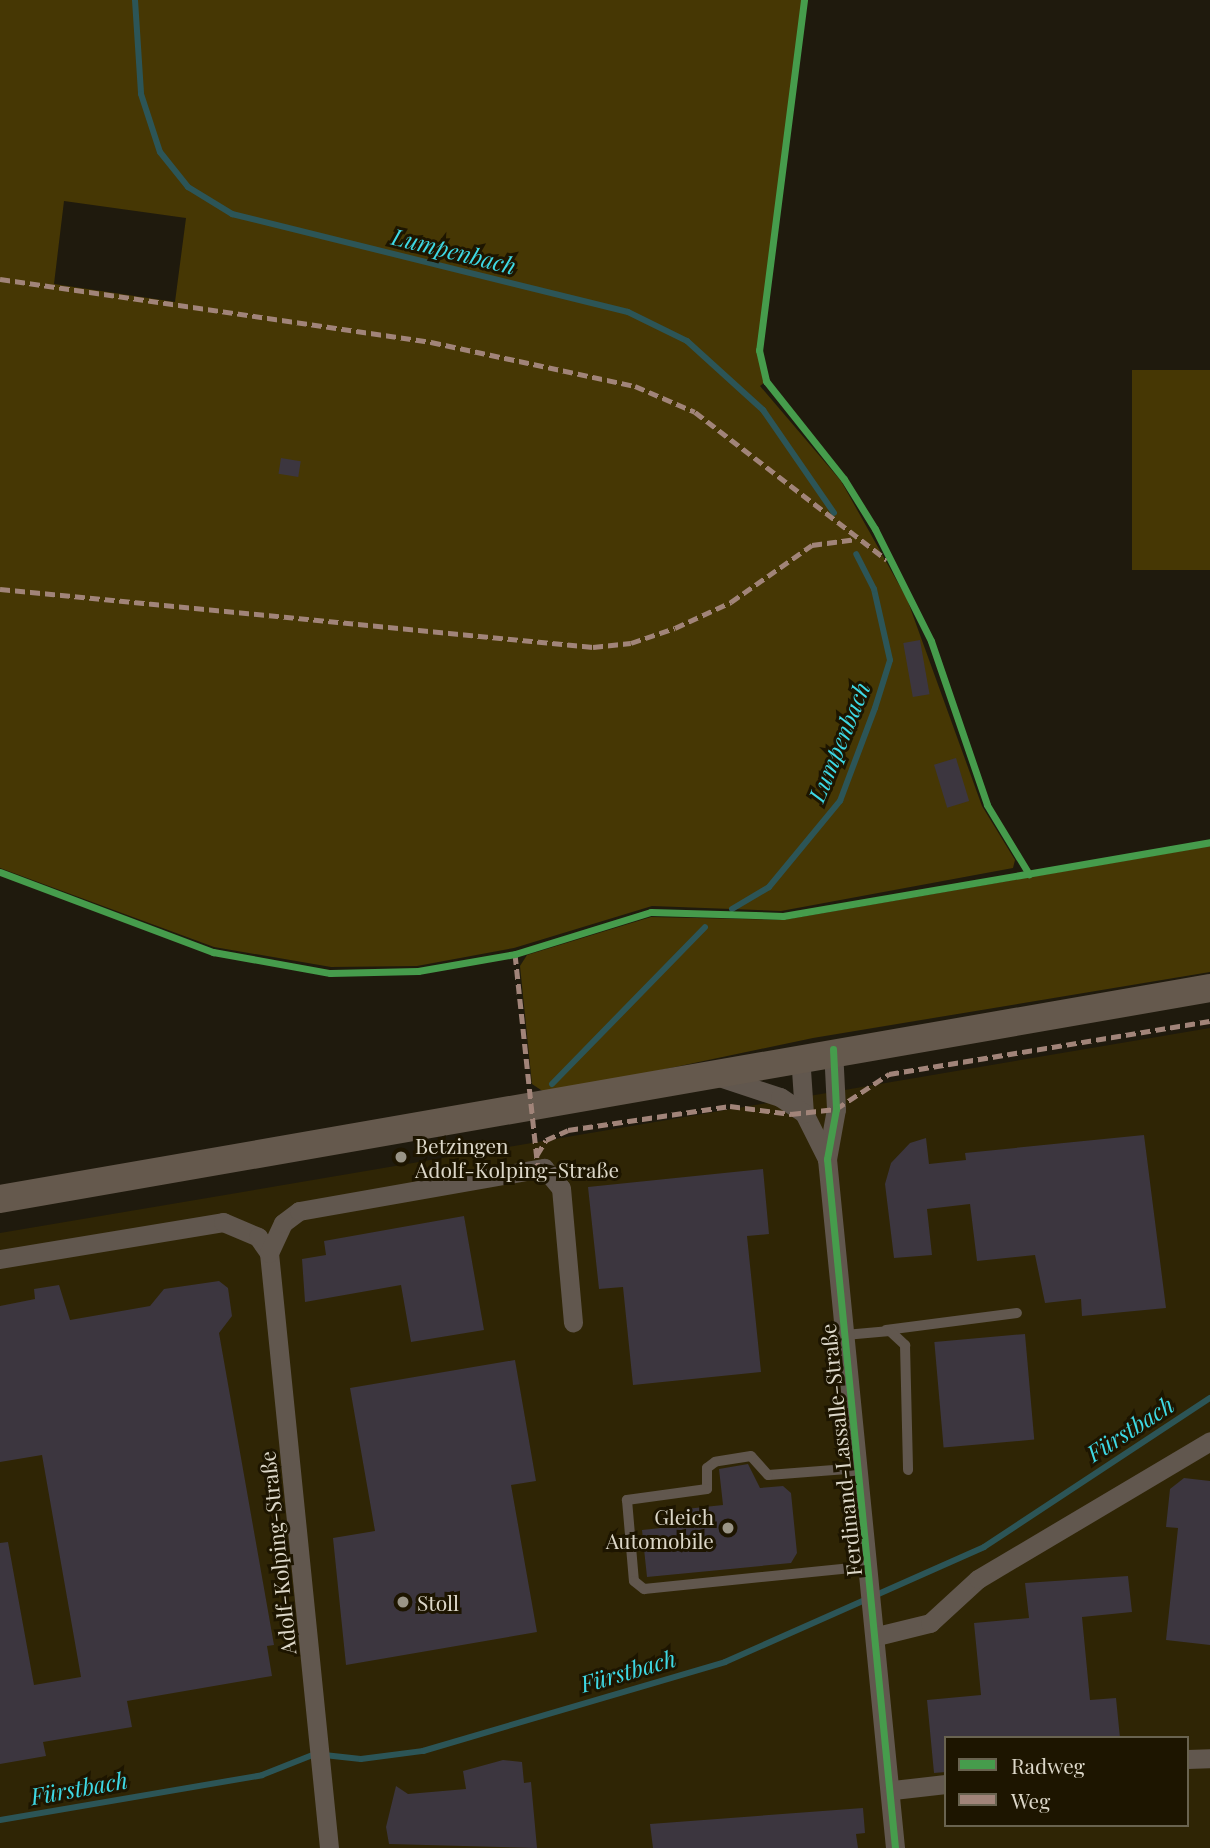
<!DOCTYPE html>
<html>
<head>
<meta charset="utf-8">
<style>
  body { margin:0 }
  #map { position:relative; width:1210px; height:1848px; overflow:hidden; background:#1f1a0d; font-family:"Playfair Display",serif }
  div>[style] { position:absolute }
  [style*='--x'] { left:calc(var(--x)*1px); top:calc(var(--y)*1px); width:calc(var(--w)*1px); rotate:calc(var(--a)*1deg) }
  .built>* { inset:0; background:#2f2505 }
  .green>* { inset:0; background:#463704; transform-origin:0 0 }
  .stream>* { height:6px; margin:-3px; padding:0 3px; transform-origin:3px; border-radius:3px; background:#2c5557 }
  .building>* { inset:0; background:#3c363f; transform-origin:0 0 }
  .service>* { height:10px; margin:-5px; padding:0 5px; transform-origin:5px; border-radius:5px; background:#61574e }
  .minor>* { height:19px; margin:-9.5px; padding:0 9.5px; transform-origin:9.5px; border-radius:9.5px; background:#61574e }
  .secondary>* { height:28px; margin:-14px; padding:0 14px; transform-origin:14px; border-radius:14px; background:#65594d }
  .quiet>* { height:5px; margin-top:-2.5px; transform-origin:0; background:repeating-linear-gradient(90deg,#a18479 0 10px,transparent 0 15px) }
  .cycleway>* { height:7px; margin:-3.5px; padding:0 3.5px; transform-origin:3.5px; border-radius:3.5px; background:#469c4c }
  .dots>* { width:19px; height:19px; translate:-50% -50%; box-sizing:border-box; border:4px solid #1d1500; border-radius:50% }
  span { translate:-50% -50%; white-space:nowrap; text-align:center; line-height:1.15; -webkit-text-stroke:6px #1d1500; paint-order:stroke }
  .poi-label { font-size:21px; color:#dcd7c8 }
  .left { translate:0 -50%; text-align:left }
  .right { translate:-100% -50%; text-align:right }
  .street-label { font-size:21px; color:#dcd7c8 }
  .water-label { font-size:23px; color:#3ed9e5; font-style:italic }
  .legend { position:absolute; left:944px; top:1736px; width:245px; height:91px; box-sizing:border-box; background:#1d1500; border:2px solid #696350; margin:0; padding:9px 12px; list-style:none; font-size:21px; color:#dcd7c8 }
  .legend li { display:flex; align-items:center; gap:14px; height:35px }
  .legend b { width:35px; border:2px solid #696350 }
</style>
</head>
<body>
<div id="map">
  <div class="built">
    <div style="clip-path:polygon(evenodd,1210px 1028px,1210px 1848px,0 1848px,0 1233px,1210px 1028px,946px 1738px,1187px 1738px,1187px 1825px,946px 1825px,946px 1738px)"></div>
  </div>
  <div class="green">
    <div style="clip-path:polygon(evenodd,0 0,804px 0,759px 350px,766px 381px,760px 386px,841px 481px,907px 599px,982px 806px,1015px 860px,1013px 868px,781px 911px,652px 906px,514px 948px,417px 966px,331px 967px,214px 947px,0 868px,0 0,64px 201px,186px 218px,175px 302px,54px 284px,64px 201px)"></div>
    <div style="left:1210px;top:370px;width:200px;height:78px;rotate:90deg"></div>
    <div style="clip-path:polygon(1210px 846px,1210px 972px,813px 1038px,547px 1094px,532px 1084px,520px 966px,527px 955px,651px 917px,783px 920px)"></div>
  </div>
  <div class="stream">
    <div style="--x:135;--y:0;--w:94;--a:86.3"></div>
    <div style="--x:141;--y:94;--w:61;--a:71.9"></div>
    <div style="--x:160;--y:152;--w:45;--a:51.3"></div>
    <div style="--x:188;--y:187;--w:52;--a:31.5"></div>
    <div style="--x:232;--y:214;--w:408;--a:13.9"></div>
    <div style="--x:628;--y:312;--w:66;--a:26.2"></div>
    <div style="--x:687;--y:341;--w:103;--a:42.2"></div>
    <div style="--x:763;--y:410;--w:125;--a:55.4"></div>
    <div style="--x:732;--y:909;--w:43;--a:-30.7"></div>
    <div style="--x:769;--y:887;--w:112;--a:-50.5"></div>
    <div style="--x:840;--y:801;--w:99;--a:-69.4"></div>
    <div style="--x:875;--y:708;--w:50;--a:-72.6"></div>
    <div style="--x:890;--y:660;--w:73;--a:-102.7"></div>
    <div style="--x:874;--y:589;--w:39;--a:-117"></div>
    <div style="--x:552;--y:1084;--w:219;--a:-45.7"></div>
    <div style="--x:0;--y:1820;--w:266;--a:-9.7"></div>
    <div style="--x:262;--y:1775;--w:57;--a:-21.6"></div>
    <div style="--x:315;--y:1754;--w:46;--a:6.2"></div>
    <div style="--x:361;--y:1759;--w:63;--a:-7.4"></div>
    <div style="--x:423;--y:1751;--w:315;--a:-16.4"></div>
    <div style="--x:725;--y:1662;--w:283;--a:-23.9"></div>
    <div style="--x:984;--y:1547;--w:271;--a:-33.4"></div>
  </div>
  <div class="building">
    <div style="left:281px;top:458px;width:20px;height:16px;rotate:9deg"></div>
    <div style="left:920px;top:640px;width:55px;height:17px;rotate:80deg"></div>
    <div style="left:956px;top:758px;width:45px;height:23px;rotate:73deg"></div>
    <div style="clip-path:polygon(1144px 1135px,1166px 1308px,1082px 1316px,1081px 1299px,1045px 1303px,1035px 1255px,977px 1261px,970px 1204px,927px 1209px,932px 1255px,894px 1258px,885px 1184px,891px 1163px,910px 1143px,926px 1138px,929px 1164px,966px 1160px,965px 1153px)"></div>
    <div style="clip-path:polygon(763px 1169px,769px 1234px,747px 1236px,761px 1372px,633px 1385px,623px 1287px,599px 1289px,588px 1187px)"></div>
    <div style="clip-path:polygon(464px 1216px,484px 1330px,411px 1342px,401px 1285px,305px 1302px,302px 1259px,326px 1255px,324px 1241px)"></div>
    <div style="clip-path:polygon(219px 1281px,228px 1288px,232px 1316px,219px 1333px,274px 1645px,267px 1646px,272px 1676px,127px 1701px,132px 1727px,43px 1742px,46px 1756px,0 1764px,0 1543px,8px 1542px,34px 1685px,81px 1677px,42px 1455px,0 1462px,0 1306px,35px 1299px,34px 1289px,59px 1285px,70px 1320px,150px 1306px,164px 1289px)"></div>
    <div style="left:1025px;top:1334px;width:106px;height:91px;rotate:85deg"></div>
    <div style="clip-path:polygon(515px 1360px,536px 1481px,511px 1485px,537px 1632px,346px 1665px,333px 1538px,375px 1531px,350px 1388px)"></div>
    <div style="clip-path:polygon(748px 1464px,760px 1488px,783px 1486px,791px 1493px,797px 1553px,791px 1563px,647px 1577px,642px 1530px,688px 1525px,686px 1509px,723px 1505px,719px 1469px)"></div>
    <div style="clip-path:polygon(1184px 1478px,1210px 1481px,1210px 1645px,1166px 1640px,1178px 1528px,1166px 1527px,1170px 1489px)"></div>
    <div style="clip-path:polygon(1128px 1576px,1132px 1612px,1082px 1617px,1090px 1700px,1116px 1698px,1120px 1738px,946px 1738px,946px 1772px,934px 1773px,927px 1700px,981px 1695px,974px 1623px,1029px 1618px,1025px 1583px)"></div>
    <div style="clip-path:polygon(503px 1760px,522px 1762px,524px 1783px,531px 1782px,537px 1848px,389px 1844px,386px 1827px,396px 1786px,408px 1794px,466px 1789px,463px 1771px)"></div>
    <div style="clip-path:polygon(863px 1808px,865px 1833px,856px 1834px,858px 1848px,653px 1848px,650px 1824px)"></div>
  </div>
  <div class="service">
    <div style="--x:886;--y:1330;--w:132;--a:-7.4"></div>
    <div style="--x:845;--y:1335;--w:45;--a:-5.1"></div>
    <div style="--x:890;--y:1331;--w:21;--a:43"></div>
    <div style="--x:905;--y:1345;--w:125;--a:88.6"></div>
    <div style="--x:860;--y:1468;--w:92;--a:175.6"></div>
    <div style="--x:768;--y:1475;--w:25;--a:-132"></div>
    <div style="--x:751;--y:1456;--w:36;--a:171"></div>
    <div style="--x:715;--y:1462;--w:10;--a:143"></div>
    <div style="--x:707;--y:1468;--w:21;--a:90"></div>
    <div style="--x:707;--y:1489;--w:81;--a:172.2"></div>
    <div style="--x:627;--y:1500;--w:81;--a:85.1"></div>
    <div style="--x:634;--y:1581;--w:13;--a:39"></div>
    <div style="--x:644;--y:1589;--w:226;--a:-5.8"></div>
  </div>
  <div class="minor">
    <div style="--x:833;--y:1049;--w:60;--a:87.1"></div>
    <div style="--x:836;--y:1109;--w:51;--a:100.2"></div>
    <div style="--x:827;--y:1159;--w:692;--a:84.36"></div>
    <div style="--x:800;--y:1055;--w:58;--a:86.1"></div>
    <div style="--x:804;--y:1113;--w:51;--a:63.4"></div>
    <div style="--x:719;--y:1077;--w:64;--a:18.2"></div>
    <div style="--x:780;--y:1097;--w:29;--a:34"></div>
    <div style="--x:269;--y:1253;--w:598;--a:84.24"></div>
    <div style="--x:0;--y:1259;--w:226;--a:-9.4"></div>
    <div style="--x:223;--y:1222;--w:38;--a:23"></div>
    <div style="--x:258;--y:1237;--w:19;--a:55"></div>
    <div style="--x:269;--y:1253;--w:33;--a:-65"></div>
    <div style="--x:283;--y:1223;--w:20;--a:-37"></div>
    <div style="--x:299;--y:1211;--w:249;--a:-10"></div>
    <div style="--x:544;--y:1168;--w:26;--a:50"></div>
    <div style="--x:561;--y:1188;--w:135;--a:84.9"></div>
    <div style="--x:877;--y:1636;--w:55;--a:-13.8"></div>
    <div style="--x:930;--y:1623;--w:65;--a:-42.5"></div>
    <div style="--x:978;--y:1579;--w:270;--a:-30.7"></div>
    <div style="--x:1187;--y:1759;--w:23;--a:-2"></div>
    <div style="--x:893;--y:1790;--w:53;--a:-6.5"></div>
  </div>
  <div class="secondary">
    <div style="--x:0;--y:1199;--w:1228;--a:-9.89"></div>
  </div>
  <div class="quiet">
    <div style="--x:0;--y:279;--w:436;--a:8.3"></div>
    <div style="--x:431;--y:342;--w:209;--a:12.2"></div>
    <div style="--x:635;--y:386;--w:65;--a:23.4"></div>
    <div style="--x:695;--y:412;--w:242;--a:37.6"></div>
    <div style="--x:0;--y:589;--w:596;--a:5.59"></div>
    <div style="--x:593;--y:647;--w:38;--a:-6"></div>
    <div style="--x:631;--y:643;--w:46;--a:-18.8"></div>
    <div style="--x:675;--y:628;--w:62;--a:-24.9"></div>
    <div style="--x:731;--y:602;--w:99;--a:-35.1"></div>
    <div style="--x:812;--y:545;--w:45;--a:-7.6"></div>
    <div style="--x:515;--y:954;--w:215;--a:83.9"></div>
    <div style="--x:537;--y:1155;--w:17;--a:-59"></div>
    <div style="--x:546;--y:1140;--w:24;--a:-24"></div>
    <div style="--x:568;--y:1130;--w:164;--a:-8.4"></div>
    <div style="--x:730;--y:1106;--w:62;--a:7.5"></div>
    <div style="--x:791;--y:1114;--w:45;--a:-6.3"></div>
    <div style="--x:836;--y:1109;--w:64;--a:-33.4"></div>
    <div style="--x:889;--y:1074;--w:325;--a:-9.4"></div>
  </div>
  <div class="cycleway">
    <div style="--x:804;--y:0;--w:353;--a:97.3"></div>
    <div style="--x:759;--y:350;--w:32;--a:77"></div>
    <div style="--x:766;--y:381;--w:125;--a:51.5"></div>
    <div style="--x:844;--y:479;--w:59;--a:58.2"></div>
    <div style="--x:875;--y:529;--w:125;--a:63.4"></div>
    <div style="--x:931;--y:641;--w:173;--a:71.1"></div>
    <div style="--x:987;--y:805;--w:81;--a:58.7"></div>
    <div style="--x:0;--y:872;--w:228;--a:20.6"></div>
    <div style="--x:213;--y:952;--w:119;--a:10.2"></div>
    <div style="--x:330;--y:973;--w:88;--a:-1.3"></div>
    <div style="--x:418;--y:971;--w:98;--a:-9.9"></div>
    <div style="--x:515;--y:954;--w:142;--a:-17.2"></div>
    <div style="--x:651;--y:912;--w:132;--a:1.7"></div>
    <div style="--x:783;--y:916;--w:433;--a:-9.8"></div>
    <div style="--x:833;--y:1049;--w:60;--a:87.1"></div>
    <div style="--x:836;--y:1109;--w:51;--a:100.2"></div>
    <div style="--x:827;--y:1159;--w:692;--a:84.36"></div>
  </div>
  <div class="dots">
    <div style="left:401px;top:1157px;background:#9a9587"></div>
    <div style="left:728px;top:1528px;background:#9a9587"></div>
    <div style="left:403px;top:1602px;background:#9a9587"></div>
  </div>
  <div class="poi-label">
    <span class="left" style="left:415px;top:1157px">Betzingen<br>Adolf-Kolping-Straße</span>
    <span class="right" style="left:714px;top:1528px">Gleich<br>Automobile</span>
    <span class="left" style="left:417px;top:1602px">Stoll</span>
  </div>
  <div class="street-label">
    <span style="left:840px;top:1450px;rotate:-96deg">Ferdinand-Lassalle-Straße</span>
    <span style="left:277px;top:1553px;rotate:-96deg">Adolf-Kolping-Straße</span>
  </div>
  <div class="water-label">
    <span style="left:454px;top:251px;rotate:14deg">Lumpenbach</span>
    <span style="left:839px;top:742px;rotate:-68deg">Lumpenbach</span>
    <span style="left:1130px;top:1429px;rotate:-33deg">Fürstbach</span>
    <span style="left:628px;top:1671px;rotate:-16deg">Fürstbach</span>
    <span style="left:79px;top:1788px;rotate:-10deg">Fürstbach</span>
  </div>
  <ul class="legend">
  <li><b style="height:9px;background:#469c4c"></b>Radweg</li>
  <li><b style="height:9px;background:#a18479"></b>Weg</li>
  </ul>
</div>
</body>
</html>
